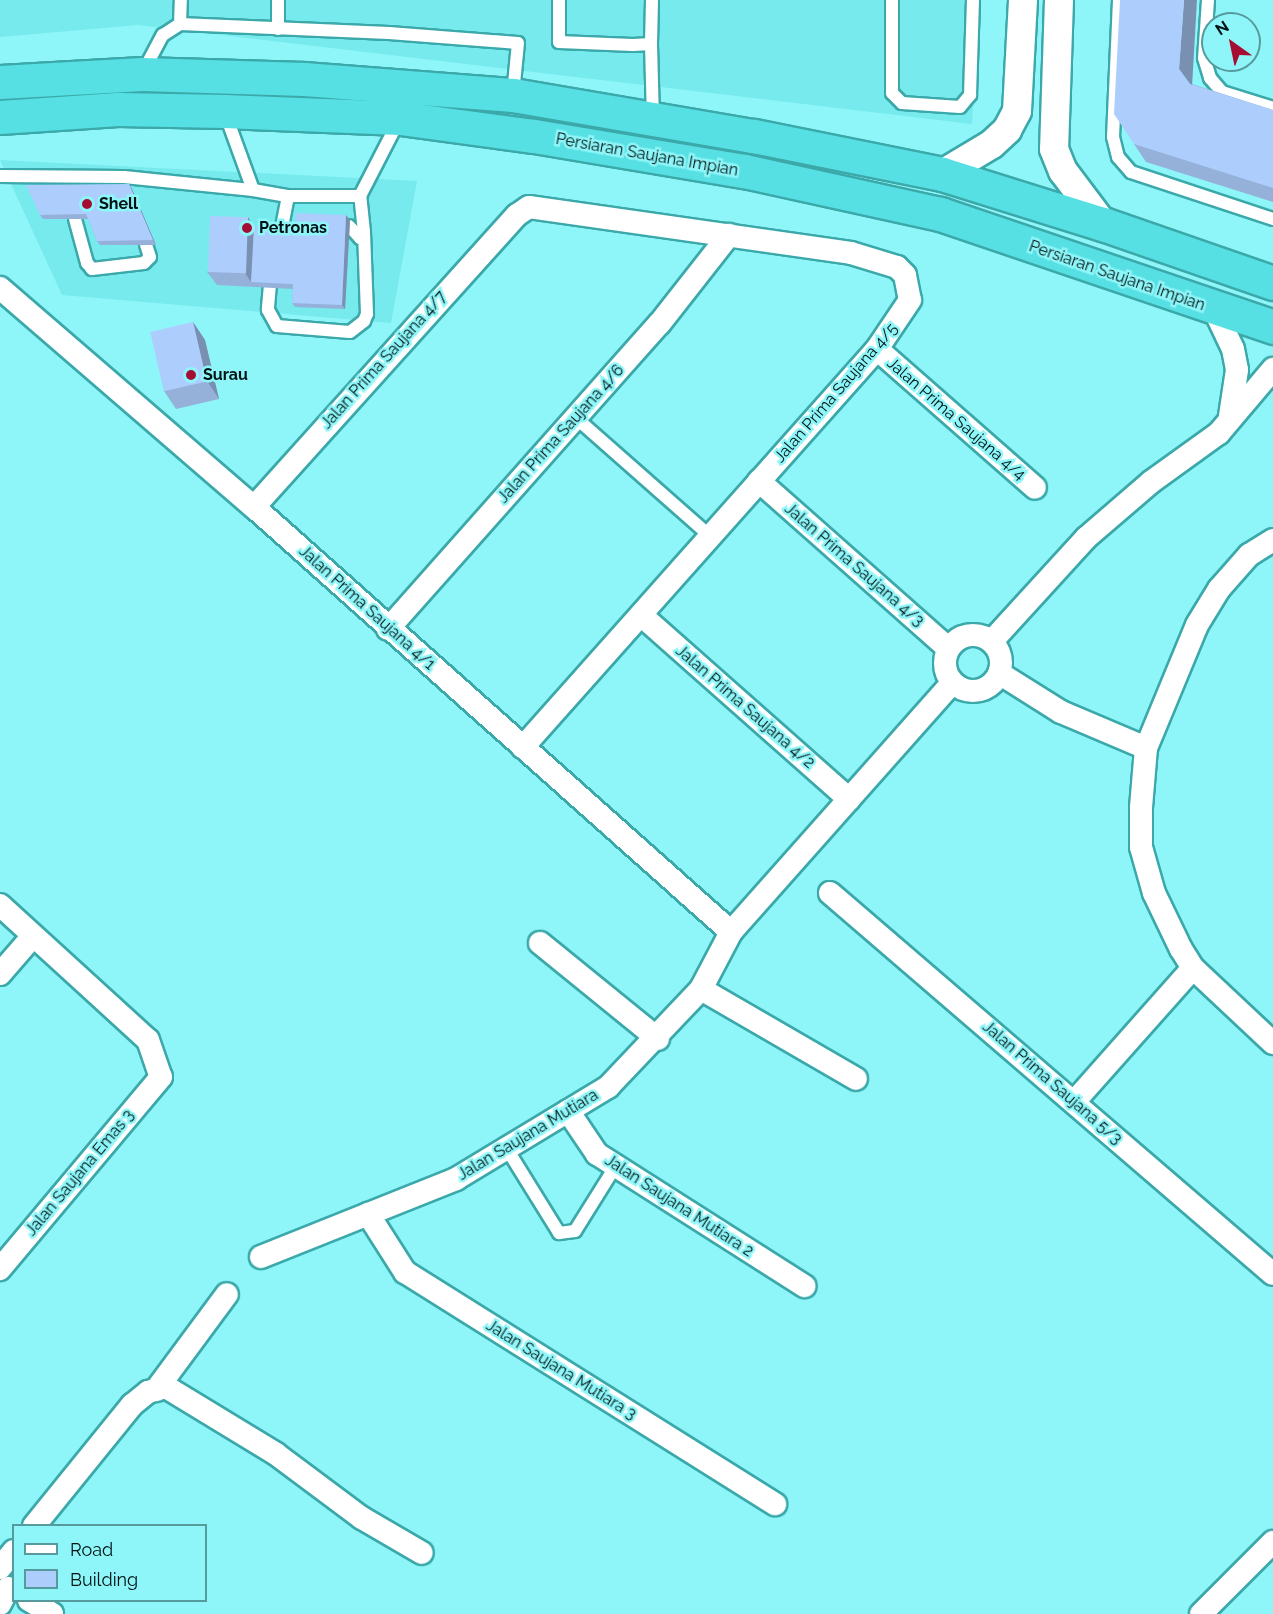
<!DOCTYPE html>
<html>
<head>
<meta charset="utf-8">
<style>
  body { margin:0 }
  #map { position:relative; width:1273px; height:1614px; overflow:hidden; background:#8ef6f8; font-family:Raleway,sans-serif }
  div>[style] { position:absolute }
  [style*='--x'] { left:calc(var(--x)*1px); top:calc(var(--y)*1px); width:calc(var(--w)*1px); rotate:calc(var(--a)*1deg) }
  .built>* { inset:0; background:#76eaec }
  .roads { filter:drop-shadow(2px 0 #3ba8aa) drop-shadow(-2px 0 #3ba8aa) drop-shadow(0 2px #3ba8aa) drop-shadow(0 -2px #3ba8aa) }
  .service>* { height:12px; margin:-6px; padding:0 6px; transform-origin:6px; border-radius:6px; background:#fff }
  .minor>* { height:22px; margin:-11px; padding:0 11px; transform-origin:11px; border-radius:11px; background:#fff }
  .minor>.ring { margin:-11px; padding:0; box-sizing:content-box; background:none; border:22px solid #fff; border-radius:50% }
  .tertiary>* { height:28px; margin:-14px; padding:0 14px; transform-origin:14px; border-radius:14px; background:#fff }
  .trunk>* { height:33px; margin:-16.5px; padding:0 16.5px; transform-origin:16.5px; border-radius:16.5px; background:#57e0e3 }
  .wall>* { inset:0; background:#95b1da }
  .shaded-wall>* { inset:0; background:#7990b1 }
  .building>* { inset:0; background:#adcefd; transform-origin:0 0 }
  .dots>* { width:16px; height:16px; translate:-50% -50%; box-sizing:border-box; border:3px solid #8ef6f8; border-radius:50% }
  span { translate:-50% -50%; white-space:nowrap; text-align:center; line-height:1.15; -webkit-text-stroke:5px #8ef6f8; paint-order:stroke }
  .street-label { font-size:16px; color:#001314 }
  .poi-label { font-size:16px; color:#001314; font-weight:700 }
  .left { translate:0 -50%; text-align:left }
  .legend { position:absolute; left:12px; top:1524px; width:195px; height:78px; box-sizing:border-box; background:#8ef6f8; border:2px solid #559b9d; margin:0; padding:8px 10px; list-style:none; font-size:18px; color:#001314 }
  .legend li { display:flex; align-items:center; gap:12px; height:30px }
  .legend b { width:30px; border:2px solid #559b9d }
  .north { position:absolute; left:1201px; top:12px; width:60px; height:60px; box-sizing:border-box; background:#8ef6f8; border:2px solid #559b9d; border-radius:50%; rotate:327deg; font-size:16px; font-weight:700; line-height:24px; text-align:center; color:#001314 }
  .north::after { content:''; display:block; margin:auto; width:21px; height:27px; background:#a60d33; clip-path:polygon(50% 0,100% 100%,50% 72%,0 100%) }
</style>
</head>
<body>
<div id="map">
  <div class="built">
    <div style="clip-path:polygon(0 0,979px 0,972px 124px,138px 25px,0 37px)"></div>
    <div style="clip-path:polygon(0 160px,417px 181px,391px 323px,62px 295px)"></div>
  </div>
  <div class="roads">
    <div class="service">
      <div style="--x:559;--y:0;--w:42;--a:90"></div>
      <div style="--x:559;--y:42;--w:74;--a:2.3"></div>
      <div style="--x:633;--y:45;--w:18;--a:-3"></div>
      <div style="--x:651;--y:44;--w:44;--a:-88.7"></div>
      <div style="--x:892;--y:0;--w:93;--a:90"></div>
      <div style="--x:892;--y:93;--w:14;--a:45"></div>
      <div style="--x:902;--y:103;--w:58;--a:3.9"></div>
      <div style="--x:960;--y:107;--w:16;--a:-50"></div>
      <div style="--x:970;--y:95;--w:95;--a:-88.2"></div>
      <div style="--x:1119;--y:0;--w:137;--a:92.5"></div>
      <div style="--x:1113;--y:137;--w:21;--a:76"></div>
      <div style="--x:1118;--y:157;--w:20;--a:49"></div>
      <div style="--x:1131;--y:172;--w:150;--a:18.3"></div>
      <div style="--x:1208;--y:0;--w:58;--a:93.9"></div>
      <div style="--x:1204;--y:58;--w:21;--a:73"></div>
      <div style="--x:1210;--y:78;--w:18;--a:49"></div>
      <div style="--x:1222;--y:92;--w:53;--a:17.4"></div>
      <div style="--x:180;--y:24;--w:24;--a:-88"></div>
      <div style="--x:278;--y:29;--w:29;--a:-90"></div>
      <div style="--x:651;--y:44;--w:74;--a:88.5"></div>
      <div style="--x:144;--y:70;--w:40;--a:-62"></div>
      <div style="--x:163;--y:35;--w:20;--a:-33"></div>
      <div style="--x:180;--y:24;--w:209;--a:2.5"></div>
      <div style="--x:389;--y:33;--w:129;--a:4.4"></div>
      <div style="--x:518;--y:43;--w:51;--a:95.6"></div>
      <div style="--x:225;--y:113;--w:82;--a:70"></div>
      <div style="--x:253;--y:190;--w:36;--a:10"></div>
      <div style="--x:288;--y:196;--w:72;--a:0"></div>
      <div style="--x:360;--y:196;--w:83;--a:-62.8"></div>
      <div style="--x:0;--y:176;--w:124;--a:0.5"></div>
      <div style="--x:124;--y:177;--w:130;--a:5.8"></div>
      <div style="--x:288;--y:196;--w:33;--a:101"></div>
      <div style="--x:282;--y:228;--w:8;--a:45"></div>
      <div style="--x:288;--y:234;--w:6;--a:-39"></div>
      <div style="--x:75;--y:219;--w:46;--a:74.7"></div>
      <div style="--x:87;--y:263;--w:8;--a:50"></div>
      <div style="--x:92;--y:269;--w:52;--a:-6.6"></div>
      <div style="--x:144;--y:263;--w:8;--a:-45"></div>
      <div style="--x:150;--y:257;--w:13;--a:-108"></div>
      <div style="--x:349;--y:226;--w:16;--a:47"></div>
      <div style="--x:360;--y:238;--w:7;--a:-56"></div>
      <div style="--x:364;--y:232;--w:36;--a:-96"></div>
      <div style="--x:271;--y:273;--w:37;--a:95"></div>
      <div style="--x:268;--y:310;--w:18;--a:61"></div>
      <div style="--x:277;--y:326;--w:73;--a:4.7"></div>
      <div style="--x:350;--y:332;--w:18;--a:-38"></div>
      <div style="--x:364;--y:321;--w:8;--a:-67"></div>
      <div style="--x:367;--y:314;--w:82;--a:-92.1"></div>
      <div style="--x:576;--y:418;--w:179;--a:41.4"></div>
      <div style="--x:507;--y:1149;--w:99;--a:58.2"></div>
      <div style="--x:559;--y:1233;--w:16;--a:-7"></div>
      <div style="--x:575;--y:1231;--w:75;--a:-58"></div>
    </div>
    <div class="minor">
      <div style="--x:0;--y:288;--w:335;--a:40.8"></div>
      <div style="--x:254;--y:507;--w:639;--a:41.7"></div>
      <div style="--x:1214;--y:309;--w:44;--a:64.6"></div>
      <div style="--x:1233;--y:349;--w:21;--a:79"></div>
      <div style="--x:1237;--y:370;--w:47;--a:98.7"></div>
      <div style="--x:877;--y:349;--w:210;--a:41.3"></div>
      <div style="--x:759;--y:481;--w:252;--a:41.5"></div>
      <div style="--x:254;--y:507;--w:393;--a:-48"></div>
      <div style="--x:517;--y:215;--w:14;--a:-34"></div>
      <div style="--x:529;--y:207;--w:325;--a:8.1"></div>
      <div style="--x:851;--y:253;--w:48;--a:16.9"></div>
      <div style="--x:897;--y:267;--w:11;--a:45"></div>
      <div style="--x:905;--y:275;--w:25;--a:79"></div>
      <div style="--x:910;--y:300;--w:59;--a:124"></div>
      <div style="--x:877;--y:349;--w:533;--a:131.65"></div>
      <div style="--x:1273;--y:540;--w:28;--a:148"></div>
      <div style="--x:1249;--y:555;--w:45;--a:131.4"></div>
      <div style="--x:1219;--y:589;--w:42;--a:121.4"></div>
      <div style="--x:1197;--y:625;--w:133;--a:112.5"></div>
      <div style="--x:1146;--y:748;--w:60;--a:94.8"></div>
      <div style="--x:1141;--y:808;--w:39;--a:90"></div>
      <div style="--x:1141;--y:847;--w:48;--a:74.2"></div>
      <div style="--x:1154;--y:893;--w:62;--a:64.3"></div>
      <div style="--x:1181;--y:949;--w:22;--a:58"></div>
      <div style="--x:1193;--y:968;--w:110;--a:43.2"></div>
      <div style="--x:641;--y:615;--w:278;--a:41.5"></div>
      <div style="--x:388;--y:629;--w:409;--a:-48.4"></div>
      <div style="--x:660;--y:323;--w:112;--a:-51.9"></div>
      <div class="ring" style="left:945px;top:635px;width:34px;height:34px"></div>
      <div style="--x:992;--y:641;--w:139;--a:-47.6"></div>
      <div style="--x:1086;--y:538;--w:86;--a:-40.7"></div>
      <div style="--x:1151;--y:482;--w:84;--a:-35.8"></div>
      <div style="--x:1219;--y:433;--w:84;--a:-49.8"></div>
      <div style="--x:999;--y:673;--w:73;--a:32.2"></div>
      <div style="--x:1061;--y:712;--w:92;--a:23"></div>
      <div style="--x:830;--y:893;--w:584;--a:40.7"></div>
      <div style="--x:0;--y:905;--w:200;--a:42.4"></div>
      <div style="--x:148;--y:1040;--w:39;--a:71"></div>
      <div style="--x:161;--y:1077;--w:251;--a:130"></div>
      <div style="--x:540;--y:943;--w:152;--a:39.1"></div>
      <div style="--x:0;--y:974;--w:49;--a:-49.1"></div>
      <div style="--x:701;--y:989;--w:179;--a:30.1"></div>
      <div style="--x:1074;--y:1102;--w:179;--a:-48.4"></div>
      <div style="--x:568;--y:1111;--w:52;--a:56"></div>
      <div style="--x:597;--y:1154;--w:246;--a:32.5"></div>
      <div style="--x:368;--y:1214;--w:69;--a:57.5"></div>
      <div style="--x:405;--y:1272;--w:437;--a:32.1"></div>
      <div style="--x:261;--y:1257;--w:210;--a:-21.8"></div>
      <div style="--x:456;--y:1179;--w:178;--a:-31.2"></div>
      <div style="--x:608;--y:1087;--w:135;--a:-46.5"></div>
      <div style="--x:701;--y:989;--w:64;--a:-62.2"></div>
      <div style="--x:731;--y:932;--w:333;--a:-48.4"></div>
      <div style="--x:156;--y:1390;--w:119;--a:-53.5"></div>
      <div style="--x:34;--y:1526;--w:156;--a:-51"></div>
      <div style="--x:132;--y:1405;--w:21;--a:-39"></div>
      <div style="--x:148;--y:1392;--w:19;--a:-16"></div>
      <div style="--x:166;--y:1387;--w:129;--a:31.3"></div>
      <div style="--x:276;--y:1454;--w:107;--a:36.7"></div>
      <div style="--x:362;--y:1518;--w:69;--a:30.3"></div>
      <div style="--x:0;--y:1568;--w:22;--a:-51"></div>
      <div style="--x:29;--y:1600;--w:27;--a:31"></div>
      <div style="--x:0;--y:1604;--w:18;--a:-63"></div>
      <div style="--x:1201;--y:1614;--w:102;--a:-45"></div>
    </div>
    <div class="tertiary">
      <div style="--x:1059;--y:0;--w:149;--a:91.9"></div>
      <div style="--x:1054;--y:149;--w:24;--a:68"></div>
      <div style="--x:1063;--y:171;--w:66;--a:53"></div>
      <div style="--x:942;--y:174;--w:58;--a:-31"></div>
      <div style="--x:992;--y:144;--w:21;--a:-43"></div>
      <div style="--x:1007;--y:130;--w:21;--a:-62"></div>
      <div style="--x:1017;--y:111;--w:111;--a:-86.9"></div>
    </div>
    <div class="trunk">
      <div style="--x:0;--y:82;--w:142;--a:-3.2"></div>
      <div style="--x:142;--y:74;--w:162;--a:1.8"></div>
      <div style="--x:304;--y:79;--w:210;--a:4.4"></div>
      <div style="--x:513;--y:95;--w:244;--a:9.7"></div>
      <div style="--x:754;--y:136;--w:192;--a:11.4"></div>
      <div style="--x:942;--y:174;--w:169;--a:17.3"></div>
      <div style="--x:1103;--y:224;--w:180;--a:19.1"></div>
      <div style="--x:0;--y:117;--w:118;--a:-3.9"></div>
      <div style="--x:118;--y:109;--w:106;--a:1.1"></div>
      <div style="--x:224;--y:111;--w:176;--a:2.3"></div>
      <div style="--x:400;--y:118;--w:135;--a:7.7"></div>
      <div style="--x:534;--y:136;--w:213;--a:9.5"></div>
      <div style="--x:744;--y:171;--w:201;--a:12.4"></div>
      <div style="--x:940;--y:214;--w:352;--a:18.7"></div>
    </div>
  </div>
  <div class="wall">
    <div style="clip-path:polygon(1192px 84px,1273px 110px,1273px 202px,1146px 162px,1134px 144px)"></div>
    <div style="clip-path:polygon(129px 184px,132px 189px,156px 245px,100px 245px,97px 241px,88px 219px,43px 219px,40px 215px)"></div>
    <div style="clip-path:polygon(350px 220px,345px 309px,295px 307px,292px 303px,293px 289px,217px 285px,207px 272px,254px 226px,295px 228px)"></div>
    <div style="clip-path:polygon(193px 322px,205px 340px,219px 399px,176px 409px,164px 391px)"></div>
  </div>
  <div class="shaded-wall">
    <div style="clip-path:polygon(1184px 0,1197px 0,1192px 87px,1179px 69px)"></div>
    <div style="clip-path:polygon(129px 184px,132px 189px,156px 245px,153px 240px)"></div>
    <div style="clip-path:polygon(346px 215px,350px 220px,345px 309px,342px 305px)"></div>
    <div style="clip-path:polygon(248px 217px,257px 231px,251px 282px,245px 273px)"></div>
    <div style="clip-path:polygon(193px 322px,205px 340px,219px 399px,207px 381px)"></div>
  </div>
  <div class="building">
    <div style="clip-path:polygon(1120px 0,1184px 0,1179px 69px,1190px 84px,1273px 110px,1273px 188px,1134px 144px,1114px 114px)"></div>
    <div style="clip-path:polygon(129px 184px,153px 240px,97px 241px,86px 214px,40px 215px,26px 185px)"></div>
    <div style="clip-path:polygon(296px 213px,346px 215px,342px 305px,292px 303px,293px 284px,251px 282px,254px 226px,295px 228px)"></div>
    <div style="left:210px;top:216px;width:38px;height:56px;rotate:2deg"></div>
    <div style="left:193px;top:322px;width:61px;height:44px;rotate:77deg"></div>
  </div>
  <div class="dots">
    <div style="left:87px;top:204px;background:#a60d33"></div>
    <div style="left:247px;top:228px;background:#a60d33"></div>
    <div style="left:191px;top:375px;background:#a60d33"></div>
  </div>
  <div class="street-label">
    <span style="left:647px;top:155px;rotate:10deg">Persiaran Saujana Impian</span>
    <span style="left:1117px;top:276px;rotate:19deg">Persiaran Saujana Impian</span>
    <span style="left:384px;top:360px;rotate:-48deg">Jalan Prima Saujana 4/7</span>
    <span style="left:836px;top:393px;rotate:-49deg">Jalan Prima Saujana 4/5</span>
    <span style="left:956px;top:419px;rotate:41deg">Jalan Prima Saujana 4/4</span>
    <span style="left:561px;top:434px;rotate:-48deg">Jalan Prima Saujana 4/6</span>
    <span style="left:854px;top:565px;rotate:41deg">Jalan Prima Saujana 4/3</span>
    <span style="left:367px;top:608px;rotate:42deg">Jalan Prima Saujana 4/1</span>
    <span style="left:745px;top:707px;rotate:41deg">Jalan Prima Saujana 4/2</span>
    <span style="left:1052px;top:1083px;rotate:41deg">Jalan Prima Saujana 5/3</span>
    <span style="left:528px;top:1135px;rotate:-31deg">Jalan Saujana Mutiara</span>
    <span style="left:80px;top:1173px;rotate:-50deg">Jalan Saujana Emas 3</span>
    <span style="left:679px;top:1206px;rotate:33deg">Jalan Saujana Mutiara 2</span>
    <span style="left:561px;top:1370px;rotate:32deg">Jalan Saujana Mutiara 3</span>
  </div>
  <div class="poi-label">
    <span class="left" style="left:99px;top:204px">Shell</span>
    <span class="left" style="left:259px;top:228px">Petronas</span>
    <span class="left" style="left:203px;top:375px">Surau</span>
  </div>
  <ul class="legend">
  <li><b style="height:8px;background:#fff"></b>Road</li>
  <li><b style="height:16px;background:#adcefd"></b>Building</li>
  </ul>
  <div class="north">N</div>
</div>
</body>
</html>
